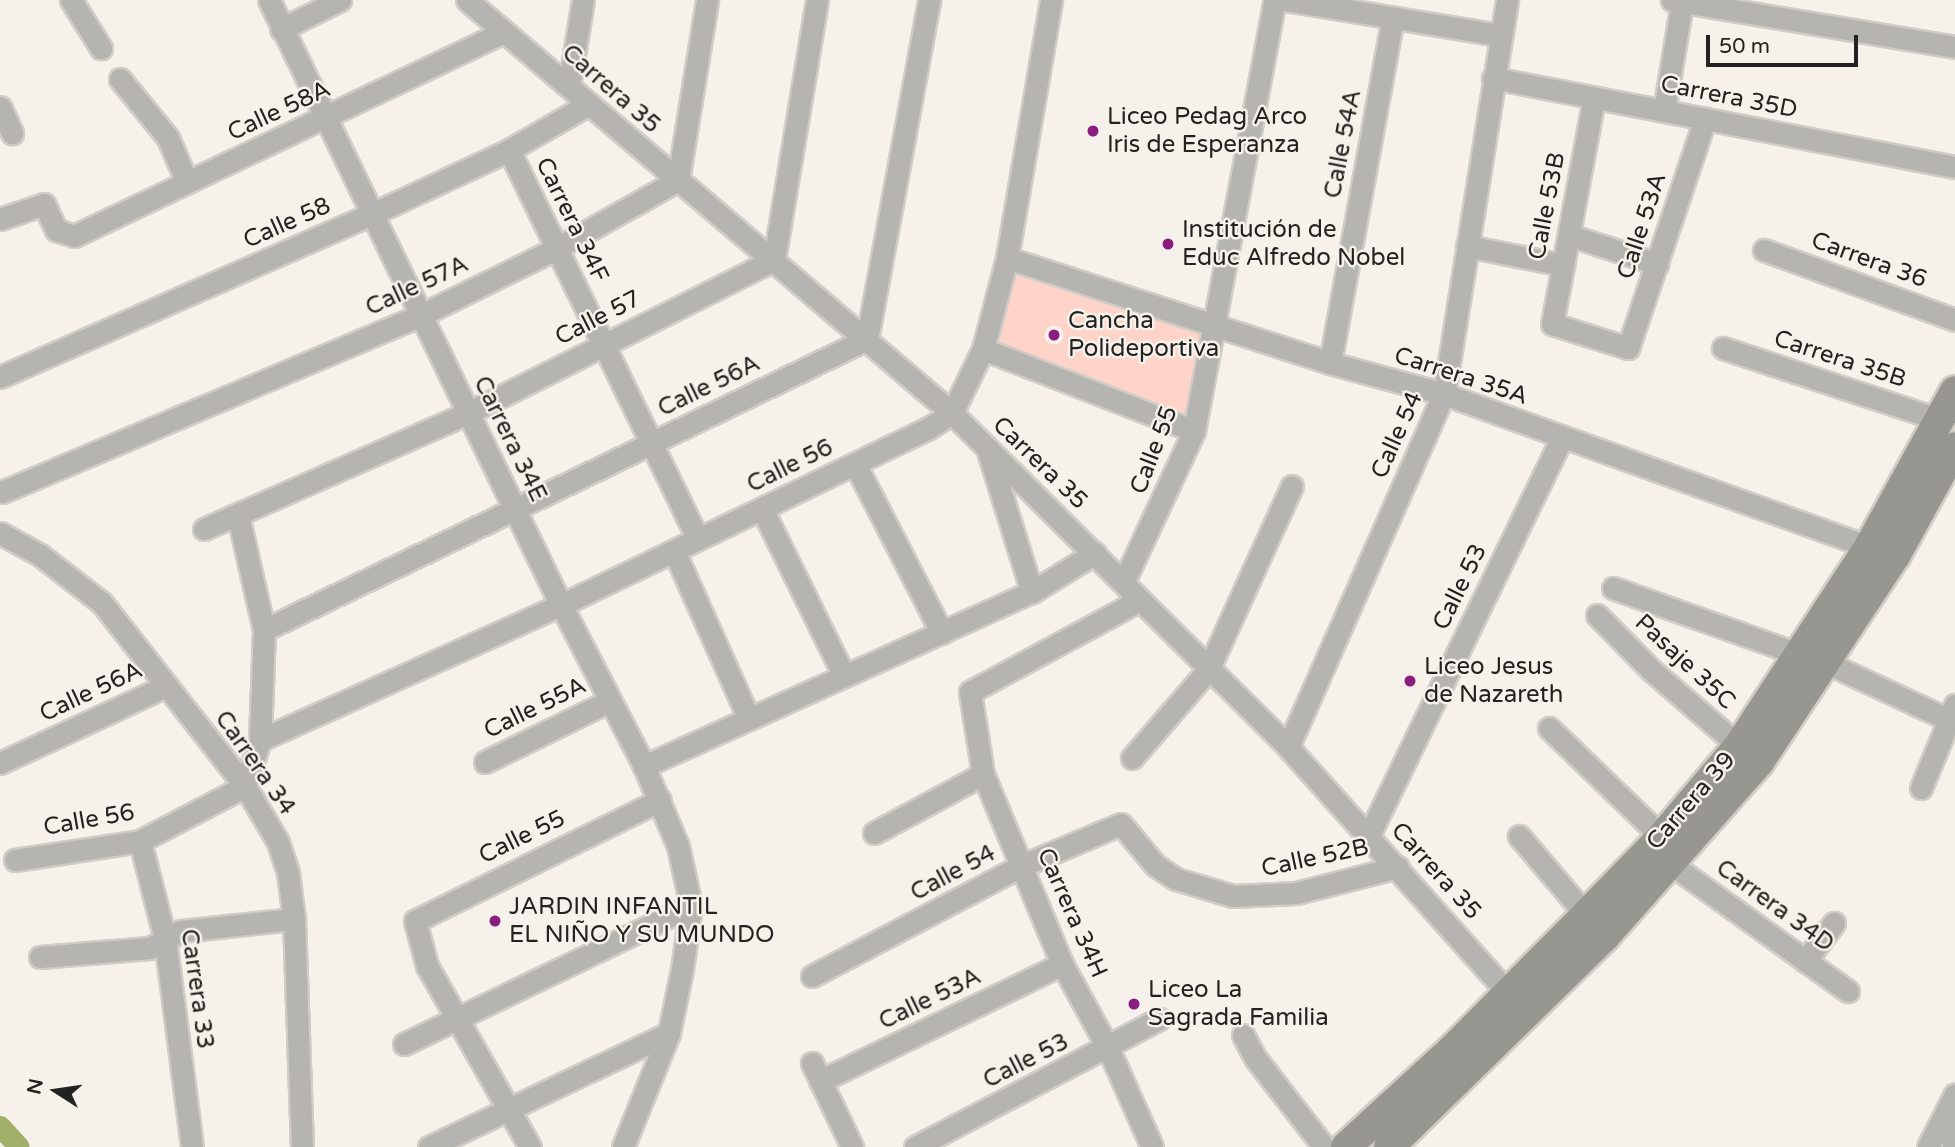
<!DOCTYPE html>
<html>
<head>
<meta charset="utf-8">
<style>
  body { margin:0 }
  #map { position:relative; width:1955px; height:1147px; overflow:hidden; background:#f6f1ea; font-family:"Varela Round",sans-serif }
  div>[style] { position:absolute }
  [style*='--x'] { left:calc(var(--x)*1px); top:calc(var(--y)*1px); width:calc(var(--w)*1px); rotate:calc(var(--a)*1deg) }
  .green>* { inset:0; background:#fed4c9 }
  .canal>* { height:21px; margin:-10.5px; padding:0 10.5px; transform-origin:10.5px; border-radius:10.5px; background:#a2af68 }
  .roads { filter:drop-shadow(2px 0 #d0ccc6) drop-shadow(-2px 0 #d0ccc6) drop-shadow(0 2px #d0ccc6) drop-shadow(0 -2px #d0ccc6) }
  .street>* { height:21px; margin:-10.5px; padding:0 10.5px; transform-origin:10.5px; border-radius:10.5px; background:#b5b4b1 }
  .secondary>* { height:30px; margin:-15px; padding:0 15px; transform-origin:15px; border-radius:15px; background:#979691 }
  .dots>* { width:19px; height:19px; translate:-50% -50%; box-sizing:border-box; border:4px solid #f6f1ea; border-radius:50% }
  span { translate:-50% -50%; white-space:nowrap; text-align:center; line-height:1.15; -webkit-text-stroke:5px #f6f1ea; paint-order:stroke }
  .street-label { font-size:24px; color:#242220 }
  .poi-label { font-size:24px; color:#242220 }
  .left { translate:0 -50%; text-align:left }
  .north { position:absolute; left:21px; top:1056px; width:70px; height:70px; -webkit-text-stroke:5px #f6f1ea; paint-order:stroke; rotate:282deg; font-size:19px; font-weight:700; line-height:28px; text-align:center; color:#242220 }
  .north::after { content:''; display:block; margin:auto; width:24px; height:32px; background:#242220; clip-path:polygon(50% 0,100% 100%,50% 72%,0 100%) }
  .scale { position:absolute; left:1706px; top:35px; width:152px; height:32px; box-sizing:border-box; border:4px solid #242220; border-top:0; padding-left:9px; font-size:21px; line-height:24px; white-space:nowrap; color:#242220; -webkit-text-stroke:5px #f6f1ea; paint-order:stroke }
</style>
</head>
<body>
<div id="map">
  <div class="green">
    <div style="clip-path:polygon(1007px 258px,1215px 322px,1194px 431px,983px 349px)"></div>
  </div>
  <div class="canal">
    <div style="--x:0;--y:1126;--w:28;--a:48"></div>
  </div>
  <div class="roads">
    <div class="street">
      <div style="--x:71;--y:0;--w:57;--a:58"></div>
      <div style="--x:269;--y:0;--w:672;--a:64.24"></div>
      <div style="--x:561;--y:605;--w:181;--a:62.7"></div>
      <div style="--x:644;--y:766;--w:87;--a:67"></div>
      <div style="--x:678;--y:846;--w:61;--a:77.8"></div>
      <div style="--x:691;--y:906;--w:64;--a:98.1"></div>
      <div style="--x:682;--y:969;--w:65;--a:101.5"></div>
      <div style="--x:669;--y:1033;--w:123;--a:112"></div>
      <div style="--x:467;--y:0;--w:637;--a:40.42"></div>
      <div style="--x:952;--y:413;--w:474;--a:44.8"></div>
      <div style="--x:1288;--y:747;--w:342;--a:48.2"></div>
      <div style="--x:1286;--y:0;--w:217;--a:9.3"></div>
      <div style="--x:1672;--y:0;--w:287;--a:9.4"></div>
      <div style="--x:281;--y:29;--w:66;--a:-26.2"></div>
      <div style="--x:1493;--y:78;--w:470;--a:10.9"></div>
      <div style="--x:120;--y:79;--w:76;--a:50.9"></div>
      <div style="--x:168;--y:138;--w:48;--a:66.6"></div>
      <div style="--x:569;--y:86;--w:87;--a:-80.8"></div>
      <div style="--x:1594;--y:98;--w:230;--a:100.5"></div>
      <div style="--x:1552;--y:324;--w:80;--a:17.5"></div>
      <div style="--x:1628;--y:348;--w:242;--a:-71.4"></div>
      <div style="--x:0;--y:107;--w:29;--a:65"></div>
      <div style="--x:1664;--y:111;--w:110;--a:-80.6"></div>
      <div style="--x:509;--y:150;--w:432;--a:64.1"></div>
      <div style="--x:0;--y:219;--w:46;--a:-18.8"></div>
      <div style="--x:44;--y:204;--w:29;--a:65"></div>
      <div style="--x:56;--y:230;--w:19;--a:18"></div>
      <div style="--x:74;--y:236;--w:476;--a:-25.4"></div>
      <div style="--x:1569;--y:235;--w:93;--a:18.2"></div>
      <div style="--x:1467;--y:246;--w:98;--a:11.2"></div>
      <div style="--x:1764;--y:250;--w:203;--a:20.1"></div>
      <div style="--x:1007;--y:258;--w:340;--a:18"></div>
      <div style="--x:1330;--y:363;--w:118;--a:15.2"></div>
      <div style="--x:1444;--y:394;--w:464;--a:19.8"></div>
      <div style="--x:1723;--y:348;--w:230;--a:18.3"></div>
      <div style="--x:983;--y:349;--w:226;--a:21.2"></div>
      <div style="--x:1330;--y:363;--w:351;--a:-79.7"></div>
      <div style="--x:0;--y:377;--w:406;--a:-23.7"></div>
      <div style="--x:372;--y:214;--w:151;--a:-25"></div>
      <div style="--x:509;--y:150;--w:92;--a:-29.9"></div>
      <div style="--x:988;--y:451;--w:148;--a:72.7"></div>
      <div style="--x:855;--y:464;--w:190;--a:62.8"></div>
      <div style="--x:2;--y:492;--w:453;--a:-22.9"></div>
      <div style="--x:419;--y:316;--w:154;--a:-26.2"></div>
      <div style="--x:557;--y:248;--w:139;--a:-29.3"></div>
      <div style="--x:678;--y:180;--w:182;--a:-80.8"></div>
      <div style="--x:762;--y:509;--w:186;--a:63.8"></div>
      <div style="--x:204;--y:529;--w:288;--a:-23.7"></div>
      <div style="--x:468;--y:413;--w:342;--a:-26.6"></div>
      <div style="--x:774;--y:260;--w:264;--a:-80.6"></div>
      <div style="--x:0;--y:533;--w:46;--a:28.8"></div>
      <div style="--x:40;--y:555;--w:78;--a:37.7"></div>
      <div style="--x:102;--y:603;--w:232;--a:52"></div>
      <div style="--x:245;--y:786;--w:65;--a:59.5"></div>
      <div style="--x:278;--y:842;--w:33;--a:72"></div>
      <div style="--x:288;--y:873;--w:46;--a:82.6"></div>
      <div style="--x:294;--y:919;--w:228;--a:88"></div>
      <div style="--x:674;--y:551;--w:184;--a:65.9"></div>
      <div style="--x:1124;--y:581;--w:166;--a:-65"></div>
      <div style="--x:1194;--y:431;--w:439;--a:-79.4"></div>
      <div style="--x:1613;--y:588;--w:200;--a:19.6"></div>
      <div style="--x:1140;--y:600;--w:193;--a:151.6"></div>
      <div style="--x:970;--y:692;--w:83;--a:81"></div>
      <div style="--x:983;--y:774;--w:206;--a:67.4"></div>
      <div style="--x:1062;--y:964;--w:96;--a:61.3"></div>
      <div style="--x:1108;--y:1048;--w:108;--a:66"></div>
      <div style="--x:1597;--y:615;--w:76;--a:45.5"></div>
      <div style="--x:1650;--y:669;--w:118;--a:40.9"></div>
      <div style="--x:264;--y:630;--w:670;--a:-25.76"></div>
      <div style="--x:867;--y:339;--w:345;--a:-79.6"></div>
      <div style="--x:1827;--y:663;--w:135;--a:25"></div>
      <div style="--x:1549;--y:728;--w:157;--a:44"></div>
      <div style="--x:260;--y:740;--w:330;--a:-24.2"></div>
      <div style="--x:561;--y:605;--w:408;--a:-25.7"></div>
      <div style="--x:929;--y:428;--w:27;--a:-33"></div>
      <div style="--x:952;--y:413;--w:71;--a:-64.2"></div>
      <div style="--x:983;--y:349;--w:94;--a:-75.2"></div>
      <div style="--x:1007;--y:258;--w:262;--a:-80.3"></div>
      <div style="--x:1288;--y:747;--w:386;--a:-66.2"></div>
      <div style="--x:1444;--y:394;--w:399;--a:-80.9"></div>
      <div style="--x:1132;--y:758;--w:116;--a:-49.2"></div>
      <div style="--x:1208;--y:670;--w:202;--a:-65.5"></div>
      <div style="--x:485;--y:762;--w:138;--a:-26.2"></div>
      <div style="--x:0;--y:763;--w:183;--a:-24.9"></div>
      <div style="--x:644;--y:766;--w:425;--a:-24.2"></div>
      <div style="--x:1032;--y:592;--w:74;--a:-31.8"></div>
      <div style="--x:1921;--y:788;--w:90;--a:-67.7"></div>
      <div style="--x:874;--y:833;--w:124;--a:-28.4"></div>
      <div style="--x:1369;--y:835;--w:441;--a:-64.1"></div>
      <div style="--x:1519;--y:836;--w:104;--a:49.7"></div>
      <div style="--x:140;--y:841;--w:101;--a:75.7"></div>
      <div style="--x:165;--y:939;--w:210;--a:82.6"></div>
      <div style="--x:15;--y:860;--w:126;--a:-8.6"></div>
      <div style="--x:140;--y:841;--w:119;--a:-27.6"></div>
      <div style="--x:245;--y:786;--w:48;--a:-71.9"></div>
      <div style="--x:260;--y:740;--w:110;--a:-87.9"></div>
      <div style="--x:264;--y:630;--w:117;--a:-102.8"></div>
      <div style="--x:1671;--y:864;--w:218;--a:35.7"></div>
      <div style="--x:40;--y:957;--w:110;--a:-4.7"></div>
      <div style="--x:150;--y:948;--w:35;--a:-29"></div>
      <div style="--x:181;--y:931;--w:114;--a:-6.1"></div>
      <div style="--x:1805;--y:961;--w:48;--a:-52.7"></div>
      <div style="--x:812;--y:976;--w:236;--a:-27.8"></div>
      <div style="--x:1021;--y:866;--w:108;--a:-22.8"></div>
      <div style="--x:1121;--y:824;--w:53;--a:50.3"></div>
      <div style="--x:1155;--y:865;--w:25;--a:34"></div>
      <div style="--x:1176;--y:879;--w:59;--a:16.6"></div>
      <div style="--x:1233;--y:896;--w:63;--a:-2.7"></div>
      <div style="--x:1296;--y:893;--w:105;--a:-14.3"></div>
      <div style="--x:1243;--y:1035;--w:27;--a:62"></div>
      <div style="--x:1256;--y:1059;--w:111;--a:52.3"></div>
      <div style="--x:404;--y:1044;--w:318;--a:-25.7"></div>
      <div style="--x:812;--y:1063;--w:93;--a:64.5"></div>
      <div style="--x:820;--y:1081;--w:269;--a:-25.8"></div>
      <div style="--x:1953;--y:1104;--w:43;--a:90"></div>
      <div style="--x:429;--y:1147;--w:266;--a:-25.4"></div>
      <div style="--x:530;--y:1147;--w:208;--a:-119.6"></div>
      <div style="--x:427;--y:966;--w:47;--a:-104.9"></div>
      <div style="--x:415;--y:921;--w:273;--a:-26.3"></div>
      <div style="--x:915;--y:1147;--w:276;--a:-27.7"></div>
      <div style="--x:1928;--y:1147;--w:59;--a:-63"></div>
    </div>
    <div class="secondary">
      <div style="--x:1346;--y:1147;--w:144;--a:-42.5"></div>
      <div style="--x:1452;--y:1050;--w:190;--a:-45.2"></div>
      <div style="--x:1586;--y:915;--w:109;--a:-45.7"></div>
      <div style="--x:1662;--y:837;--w:119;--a:-49.8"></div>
      <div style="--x:1739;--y:746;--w:238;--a:-56.8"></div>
      <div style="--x:1869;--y:547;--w:178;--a:-61.1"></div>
      <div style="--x:1389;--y:1147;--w:302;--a:-44.3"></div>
      <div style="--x:1605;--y:936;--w:232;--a:-48.5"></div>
      <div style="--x:1759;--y:762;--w:247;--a:-56.6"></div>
      <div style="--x:1895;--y:556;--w:124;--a:-61.2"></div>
    </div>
  </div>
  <div class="dots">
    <div style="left:1093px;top:131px;background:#8b1d80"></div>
    <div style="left:1168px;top:244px;background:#8b1d80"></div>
    <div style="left:1054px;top:335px;background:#8b1d80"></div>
    <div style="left:1410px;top:681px;background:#8b1d80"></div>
    <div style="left:495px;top:921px;background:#8b1d80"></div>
    <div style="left:1134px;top:1004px;background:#8b1d80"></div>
  </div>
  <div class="street-label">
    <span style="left:611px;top:89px;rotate:41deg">Carrera 35</span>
    <span style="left:1729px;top:97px;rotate:11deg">Carrera 35D</span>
    <span style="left:279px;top:111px;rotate:-25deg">Calle 58A</span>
    <span style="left:1343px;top:144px;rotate:-79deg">Calle 54A</span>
    <span style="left:1547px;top:206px;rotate:-79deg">Calle 53B</span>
    <span style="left:572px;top:220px;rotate:64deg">Carrera 34F</span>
    <span style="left:287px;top:223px;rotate:-24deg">Calle 58</span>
    <span style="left:1642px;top:226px;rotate:-72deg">Calle 53A</span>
    <span style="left:1869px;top:260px;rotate:20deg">Carrera 36</span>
    <span style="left:417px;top:286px;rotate:-25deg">Calle 57A</span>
    <span style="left:598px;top:318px;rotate:-27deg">Calle 57</span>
    <span style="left:1840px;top:359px;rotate:18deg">Carrera 35B</span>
    <span style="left:1461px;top:376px;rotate:18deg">Carrera 35A</span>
    <span style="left:709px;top:386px;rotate:-26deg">Calle 56A</span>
    <span style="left:1397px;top:435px;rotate:-66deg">Calle 54</span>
    <span style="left:510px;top:439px;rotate:64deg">Carrera 34E</span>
    <span style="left:1154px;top:450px;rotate:-69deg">Calle 55</span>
    <span style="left:1040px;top:463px;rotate:44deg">Carrera 35</span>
    <span style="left:790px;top:466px;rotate:-26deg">Calle 56</span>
    <span style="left:1460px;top:587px;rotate:-64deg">Calle 53</span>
    <span style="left:1685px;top:662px;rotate:43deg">Pasaje 35C</span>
    <span style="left:91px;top:692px;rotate:-25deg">Calle 56A</span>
    <span style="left:535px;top:708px;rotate:-26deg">Calle 55A</span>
    <span style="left:255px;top:763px;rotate:55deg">Carrera 34</span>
    <span style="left:1691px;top:801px;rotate:-49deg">Carrera 39</span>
    <span style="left:89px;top:820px;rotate:-10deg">Calle 56</span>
    <span style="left:522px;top:837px;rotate:-26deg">Calle 55</span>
    <span style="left:1315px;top:858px;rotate:-12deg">Calle 52B</span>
    <span style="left:1436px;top:871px;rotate:48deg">Carrera 35</span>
    <span style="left:953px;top:873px;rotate:-28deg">Calle 54</span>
    <span style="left:1775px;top:906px;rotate:36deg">Carrera 34D</span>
    <span style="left:1072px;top:913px;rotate:66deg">Carrera 34H</span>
    <span style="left:197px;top:989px;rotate:82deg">Carrera 33</span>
    <span style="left:930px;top:999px;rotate:-26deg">Calle 53A</span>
    <span style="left:1026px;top:1061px;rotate:-27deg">Calle 53</span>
  </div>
  <div class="poi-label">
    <span class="left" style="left:1107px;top:131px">Liceo Pedag Arco<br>Iris de Esperanza</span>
    <span class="left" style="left:1182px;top:244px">Institución de<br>Educ Alfredo Nobel</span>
    <span class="left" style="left:1068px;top:335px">Cancha<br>Polideportiva</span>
    <span class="left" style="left:1424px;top:681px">Liceo Jesus<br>de Nazareth</span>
    <span class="left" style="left:509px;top:921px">JARDIN INFANTIL<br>EL NIÑO Y SU MUNDO</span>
    <span class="left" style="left:1148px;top:1004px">Liceo La<br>Sagrada Familia</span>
  </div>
  <div class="north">N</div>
  <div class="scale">50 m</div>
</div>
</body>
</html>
